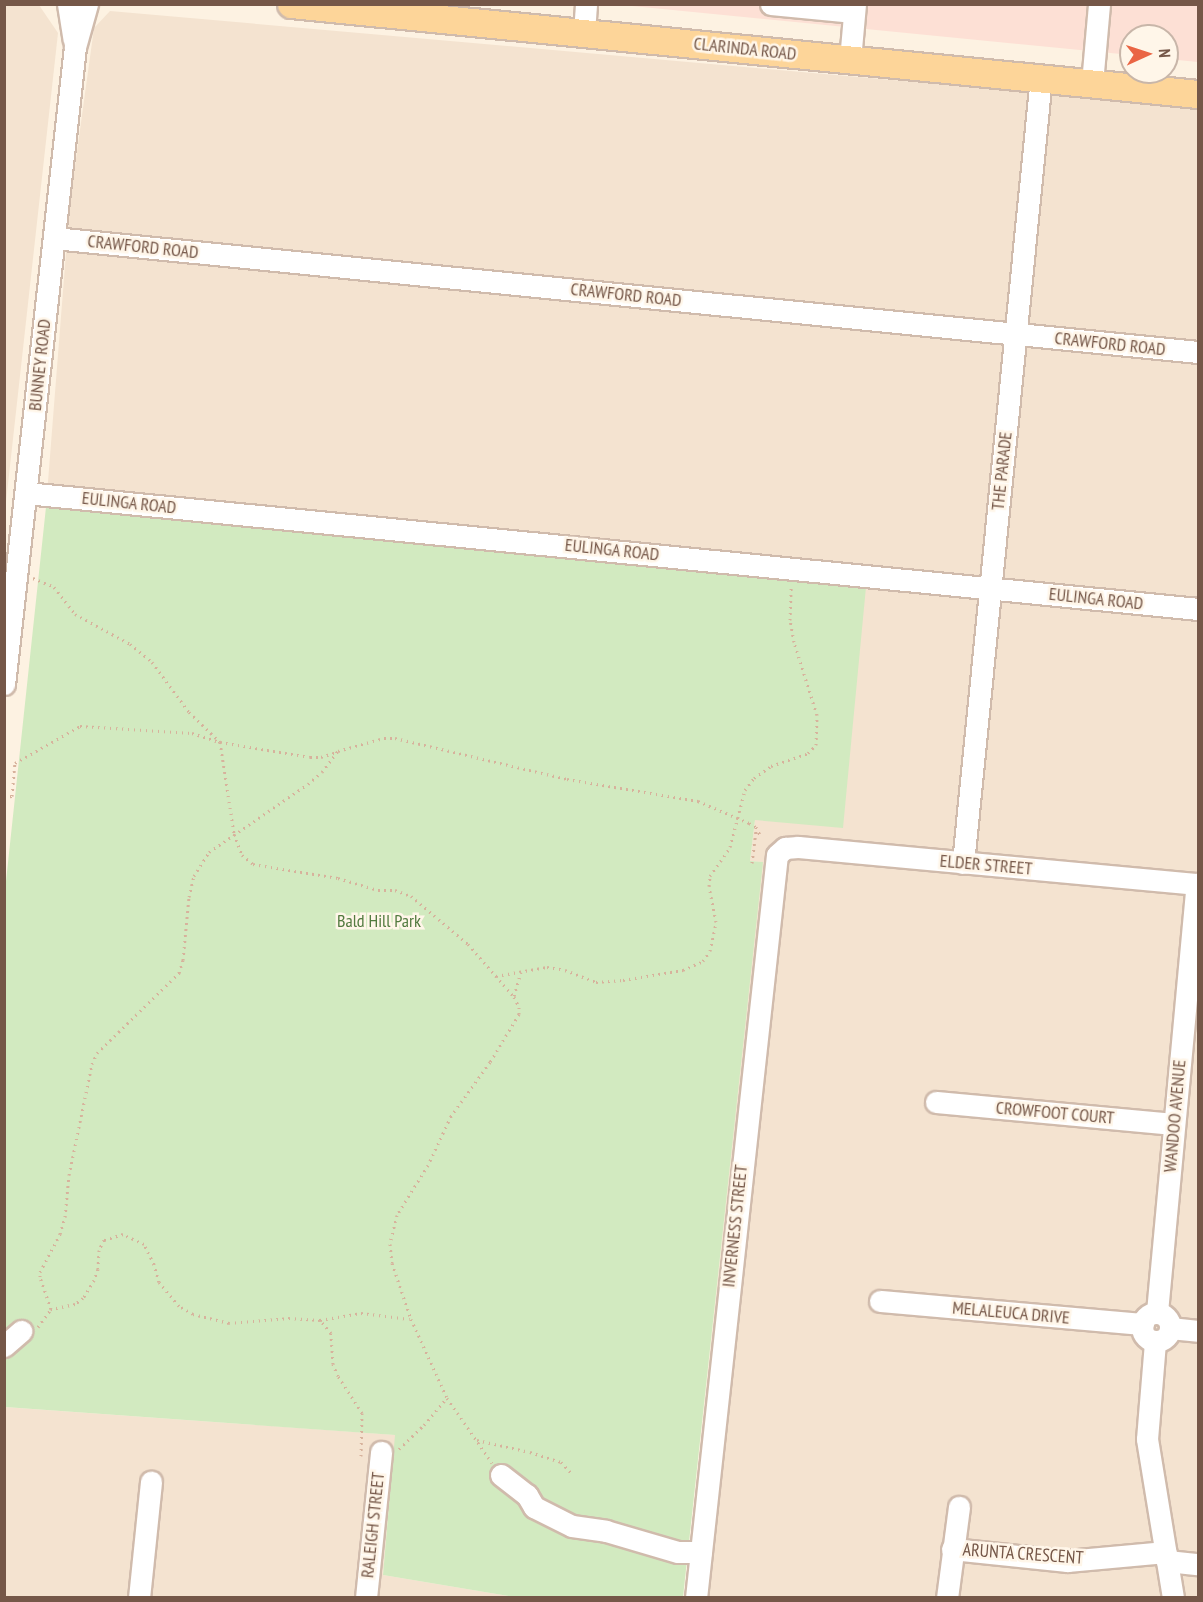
<!DOCTYPE html>
<html>
<head>
<meta charset="utf-8">
<style>
  body { margin:0 }
  #map { position:relative; width:1203px; height:1602px; overflow:hidden; background:#fdf2e2; font-family:"PT Sans Narrow",sans-serif }
  div>[style] { position:absolute }
  [style*='--x'] { left:calc(var(--x)*1px); top:calc(var(--y)*1px); width:calc(var(--w)*1px); rotate:calc(var(--a)*1deg) }
  .residential>* { inset:0; background:#f4e3d0 }
  .commercial>* { inset:0; background:#fde0d5 }
  .green>* { inset:0; background:#d2eac0 }
  .path>* { height:3px; margin-top:-1.5px; transform-origin:0; background:repeating-linear-gradient(90deg,#d7b29c 0 1.5px,transparent 0 6px) }
  .roads { filter:drop-shadow(2px 0 #d0bbac) drop-shadow(-2px 0 #d0bbac) drop-shadow(0 2px #d0bbac) drop-shadow(0 -2px #d0bbac) }
  .minor>* { height:21px; margin:-10.5px; padding:0 10.5px; transform-origin:10.5px; border-radius:10.5px; background:#fff }
  .minor>.ring { margin:-10.5px; padding:0; box-sizing:content-box; background:none; border:21px solid #fff; border-radius:50% }
  .major>* { height:27px; margin:-13.5px; padding:0 13.5px; transform-origin:13.5px; border-radius:13.5px; background:#fdd599 }
  span { translate:-50% -50%; white-space:nowrap; text-align:center; line-height:1.15; -webkit-text-stroke:5px #fff6e9; paint-order:stroke }
  .street-label { font-size:18px; color:#755748 }
  .park-label { font-size:18px; color:#537b40 }
  .frame { position:absolute; inset:0; border:6px solid #755748; pointer-events:none }
  .north { position:absolute; left:1119px; top:24px; width:60px; height:60px; box-sizing:border-box; background:#fff6e9; border:2px solid #c8b6a9; border-radius:50%; rotate:87deg; font-size:16px; font-weight:700; line-height:24px; text-align:center; color:#755748 }
  .north::after { content:''; display:block; margin:auto; width:21px; height:27px; background:#ea6544; clip-path:polygon(50% 0,100% 100%,50% 72%,0 100%) }
</style>
</head>
<body>
<div id="map">
  <div class="residential">
    <div style="clip-path:polygon(5px 4px,39px 5px,58px 33px,5px 511px)"></div>
    <div style="clip-path:polygon(110px 11px,1006px 90px,1198px 110px,1198px 1597px,684px 1597px,762px 862px,750px 861px,755px 820px,866px 587px,46px 507px,70px 202px,94px 28px)"></div>
    <div style="clip-path:polygon(4px 1407px,396px 1435px,383px 1575px,514px 1597px,5px 1597px)"></div>
  </div>
  <div class="commercial">
    <div style="clip-path:polygon(622px 5px,1198px 5px,1198px 62px,1167px 59px,1167px 36px,1131px 36px,1131px 55px)"></div>
  </div>
  <div class="green">
    <div style="clip-path:polygon(46px 507px,866px 587px,843px 828px,755px 820px,750px 861px,763px 862px,683px 1597px,514px 1597px,383px 1575px,395px 1435px,5px 1407px,4px 900px)"></div>
  </div>
  <div class="path">
    <div style="--x:33;--y:578;--w:23;--a:23"></div>
    <div style="--x:54;--y:587;--w:34;--a:52"></div>
    <div style="--x:75;--y:614;--w:63;--a:28.6"></div>
    <div style="--x:130;--y:644;--w:28;--a:39"></div>
    <div style="--x:152;--y:662;--w:62;--a:53.5"></div>
    <div style="--x:189;--y:712;--w:43;--a:44.1"></div>
    <div style="--x:220;--y:742;--w:91;--a:9.5"></div>
    <div style="--x:310;--y:757;--w:11;--a:0"></div>
    <div style="--x:321;--y:757;--w:16;--a:-18"></div>
    <div style="--x:4;--y:797;--w:8;--a:-7"></div>
    <div style="--x:12;--y:796;--w:33;--a:-85"></div>
    <div style="--x:15;--y:763;--w:75;--a:-29.6"></div>
    <div style="--x:80;--y:726;--w:112;--a:3.6"></div>
    <div style="--x:192;--y:733;--w:29;--a:18"></div>
    <div style="--x:220;--y:742;--w:93;--a:81.3"></div>
    <div style="--x:234;--y:834;--w:22;--a:69"></div>
    <div style="--x:242;--y:855;--w:14;--a:39"></div>
    <div style="--x:253;--y:864;--w:86;--a:9.4"></div>
    <div style="--x:338;--y:878;--w:42;--a:16.7"></div>
    <div style="--x:378;--y:890;--w:17;--a:0"></div>
    <div style="--x:395;--y:890;--w:17;--a:21"></div>
    <div style="--x:411;--y:896;--w:75;--a:40.1"></div>
    <div style="--x:468;--y:944;--w:70;--a:49"></div>
    <div style="--x:514;--y:997;--w:11;--a:63"></div>
    <div style="--x:519;--y:1007;--w:7;--a:90"></div>
    <div style="--x:519;--y:1014;--w:56;--a:121.1"></div>
    <div style="--x:490;--y:1062;--w:67;--a:125.8"></div>
    <div style="--x:451;--y:1116;--w:54;--a:115.1"></div>
    <div style="--x:428;--y:1165;--w:59;--a:121.8"></div>
    <div style="--x:397;--y:1215;--w:30;--a:104"></div>
    <div style="--x:390;--y:1244;--w:19;--a:84"></div>
    <div style="--x:392;--y:1263;--w:59;--a:71.3"></div>
    <div style="--x:411;--y:1319;--w:87;--a:65.5"></div>
    <div style="--x:447;--y:1398;--w:79;--a:55.3"></div>
    <div style="--x:752;--y:863;--w:34;--a:-83"></div>
    <div style="--x:496;--y:976;--w:52;--a:-10"></div>
    <div style="--x:547;--y:967;--w:18;--a:9"></div>
    <div style="--x:565;--y:970;--w:33;--a:21"></div>
    <div style="--x:596;--y:982;--w:27;--a:-4"></div>
    <div style="--x:623;--y:980;--w:61;--a:-9.5"></div>
    <div style="--x:683;--y:970;--w:22;--a:-24"></div>
    <div style="--x:703;--y:961;--w:12;--a:-55"></div>
    <div style="--x:710;--y:951;--w:30;--a:-78"></div>
    <div style="--x:716;--y:922;--w:37;--a:-101"></div>
    <div style="--x:709;--y:886;--w:10;--a:-84"></div>
    <div style="--x:710;--y:876;--w:35;--a:-55"></div>
    <div style="--x:730;--y:847;--w:59;--a:-75.3"></div>
    <div style="--x:745;--y:790;--w:15;--a:-53"></div>
    <div style="--x:754;--y:778;--w:21;--a:-35"></div>
    <div style="--x:771;--y:766;--w:39;--a:-19"></div>
    <div style="--x:808;--y:753;--w:11;--a:-45"></div>
    <div style="--x:816;--y:745;--w:30;--a:-88"></div>
    <div style="--x:817;--y:715;--w:77;--a:-107.5"></div>
    <div style="--x:794;--y:642;--w:22;--a:-100"></div>
    <div style="--x:790;--y:620;--w:34;--a:-88"></div>
    <div style="--x:514;--y:996;--w:25;--a:-74"></div>
    <div style="--x:320;--y:1320;--w:42;--a:-9.7"></div>
    <div style="--x:361;--y:1313;--w:49;--a:7"></div>
    <div style="--x:38;--y:1327;--w:22;--a:-54"></div>
    <div style="--x:477;--y:1440;--w:54;--a:12.8"></div>
    <div style="--x:530;--y:1452;--w:33;--a:18"></div>
    <div style="--x:561;--y:1462;--w:16;--a:47"></div>
    <div style="--x:399;--y:1449;--w:35;--a:-44"></div>
    <div style="--x:424;--y:1425;--w:35;--a:-50"></div>
    <div style="--x:361;--y:1456;--w:43;--a:-88.7"></div>
    <div style="--x:362;--y:1413;--w:44;--a:-123"></div>
    <div style="--x:338;--y:1376;--w:13;--a:-113"></div>
    <div style="--x:333;--y:1364;--w:31;--a:-94"></div>
    <div style="--x:331;--y:1333;--w:17;--a:-130"></div>
    <div style="--x:320;--y:1320;--w:30;--a:-176"></div>
    <div style="--x:290;--y:1318;--w:61;--a:175.3"></div>
    <div style="--x:229;--y:1323;--w:37;--a:-166"></div>
    <div style="--x:193;--y:1314;--w:16;--a:-150"></div>
    <div style="--x:179;--y:1306;--w:31;--a:-130"></div>
    <div style="--x:159;--y:1282;--w:19;--a:-106"></div>
    <div style="--x:154;--y:1264;--w:22;--a:-117"></div>
    <div style="--x:144;--y:1244;--w:23;--a:-155"></div>
    <div style="--x:123;--y:1234;--w:20;--a:162"></div>
    <div style="--x:104;--y:1240;--w:11;--a:117"></div>
    <div style="--x:99;--y:1250;--w:19;--a:93"></div>
    <div style="--x:98;--y:1269;--w:12;--a:110"></div>
    <div style="--x:94;--y:1280;--w:21;--a:121"></div>
    <div style="--x:83;--y:1298;--w:10;--a:143"></div>
    <div style="--x:75;--y:1304;--w:25;--a:168"></div>
    <div style="--x:51;--y:1309;--w:34;--a:-109"></div>
    <div style="--x:40;--y:1277;--w:5;--a:-90"></div>
    <div style="--x:40;--y:1272;--w:43;--a:-62.2"></div>
    <div style="--x:60;--y:1234;--w:18;--a:-74"></div>
    <div style="--x:65;--y:1217;--w:42;--a:-84.6"></div>
    <div style="--x:69;--y:1175;--w:113;--a:-78.3"></div>
    <div style="--x:92;--y:1064;--w:12;--a:-66"></div>
    <div style="--x:97;--y:1053;--w:115;--a:-44.3"></div>
    <div style="--x:179;--y:973;--w:14;--a:-73"></div>
    <div style="--x:183;--y:960;--w:63;--a:-84.6"></div>
    <div style="--x:189;--y:897;--w:22;--a:-77"></div>
    <div style="--x:194;--y:876;--w:28;--a:-58"></div>
    <div style="--x:209;--y:852;--w:120;--a:-34.5"></div>
    <div style="--x:308;--y:784;--w:18;--a:-41"></div>
    <div style="--x:322;--y:772;--w:26;--a:-53"></div>
    <div style="--x:338;--y:751;--w:48;--a:-15.8"></div>
    <div style="--x:384;--y:738;--w:11;--a:0"></div>
    <div style="--x:395;--y:738;--w:177;--a:13.4"></div>
    <div style="--x:567;--y:779;--w:133;--a:9.5"></div>
    <div style="--x:698;--y:801;--w:56;--a:23.3"></div>
    <div style="--x:749;--y:823;--w:8;--a:30"></div>
    <div style="--x:756;--y:827;--w:9;--a:63"></div>
  </div>
  <div class="roads">
    <div class="minor">
      <div style="--x:68;--y:4;--w:36;--a:81"></div>
      <div style="--x:771;--y:4;--w:83;--a:5.5"></div>
      <div style="--x:584;--y:33;--w:29;--a:-86"></div>
      <div style="--x:850;--y:60;--w:56;--a:-84.9"></div>
      <div style="--x:1092;--y:83;--w:79;--a:-84.9"></div>
      <div style="--x:54;--y:238;--w:1150;--a:5.69"></div>
      <div style="--x:26;--y:493;--w:1178;--a:5.65"></div>
      <div style="--x:4;--y:684;--w:641;--a:-83.64"></div>
      <div style="--x:75;--y:47;--w:45;--a:-74.4"></div>
      <div style="--x:963;--y:863;--w:789;--a:-84.33"></div>
      <div style="--x:936;--y:1102;--w:239;--a:5.3"></div>
      <div style="--x:880;--y:1301;--w:264;--a:5"></div>
      <div style="--x:1157;--y:1312;--w:430;--a:-84.7"></div>
      <div class="ring" style="left:1142px;top:1313px;width:7px;height:7px"></div>
      <div style="--x:1170;--y:1328;--w:28;--a:6"></div>
      <div style="--x:1155;--y:1342;--w:97;--a:94.7"></div>
      <div style="--x:1147;--y:1439;--w:161;--a:80.7"></div>
      <div style="--x:4;--y:1346;--w:23;--a:-41"></div>
      <div style="--x:501;--y:1475;--w:33;--a:38"></div>
      <div style="--x:527;--y:1495;--w:14;--a:60"></div>
      <div style="--x:534;--y:1507;--w:42;--a:26.6"></div>
      <div style="--x:572;--y:1526;--w:34;--a:8"></div>
      <div style="--x:606;--y:1531;--w:75;--a:16.3"></div>
      <div style="--x:678;--y:1552;--w:23;--a:0"></div>
      <div style="--x:952;--y:1549;--w:116;--a:6"></div>
      <div style="--x:1067;--y:1561;--w:99;--a:-5.2"></div>
      <div style="--x:1167;--y:1561;--w:31;--a:6"></div>
      <div style="--x:139;--y:1598;--w:117;--a:-84.1"></div>
      <div style="--x:366;--y:1598;--w:147;--a:-84.1"></div>
      <div style="--x:696;--y:1598;--w:747;--a:-83.78"></div>
      <div style="--x:777;--y:855;--w:11;--a:-41"></div>
      <div style="--x:785;--y:848;--w:13;--a:-4"></div>
      <div style="--x:798;--y:847;--w:402;--a:5.3"></div>
      <div style="--x:947;--y:1598;--w:92;--a:-82.5"></div>
    </div>
    <div class="major">
      <div style="--x:291;--y:4;--w:911;--a:5.67"></div>
    </div>
  </div>
  <div class="street-label">
    <span style="left:745px;top:49px;rotate:6deg">CLARINDA ROAD</span>
    <span style="left:143px;top:247px;rotate:6deg">CRAWFORD ROAD</span>
    <span style="left:626px;top:295px;rotate:6deg">CRAWFORD ROAD</span>
    <span style="left:1110px;top:344px;rotate:6deg">CRAWFORD ROAD</span>
    <span style="left:40px;top:365px;rotate:-84deg">BUNNEY ROAD</span>
    <span style="left:1002px;top:471px;rotate:-84deg">THE PARADE</span>
    <span style="left:129px;top:503px;rotate:6deg">EULINGA ROAD</span>
    <span style="left:612px;top:550px;rotate:6deg">EULINGA ROAD</span>
    <span style="left:1096px;top:599px;rotate:6deg">EULINGA ROAD</span>
    <span style="left:986px;top:865px;rotate:5deg">ELDER STREET</span>
    <span style="left:1055px;top:1113px;rotate:5deg">CROWFOOT COURT</span>
    <span style="left:1175px;top:1116px;rotate:-85deg">WANDOO AVENUE</span>
    <span style="left:735px;top:1226px;rotate:-84deg">INVERNESS STREET</span>
    <span style="left:1011px;top:1313px;rotate:5deg">MELALEUCA DRIVE</span>
    <span style="left:373px;top:1525px;rotate:-84deg">RALEIGH STREET</span>
    <span style="left:1023px;top:1554px;rotate:4deg">ARUNTA CRESCENT</span>
  </div>
  <div class="park-label">
    <span style="left:379px;top:921px">Bald Hill Park</span>
  </div>
  <div class="frame"></div>
  <div class="north">N</div>
</div>
</body>
</html>
